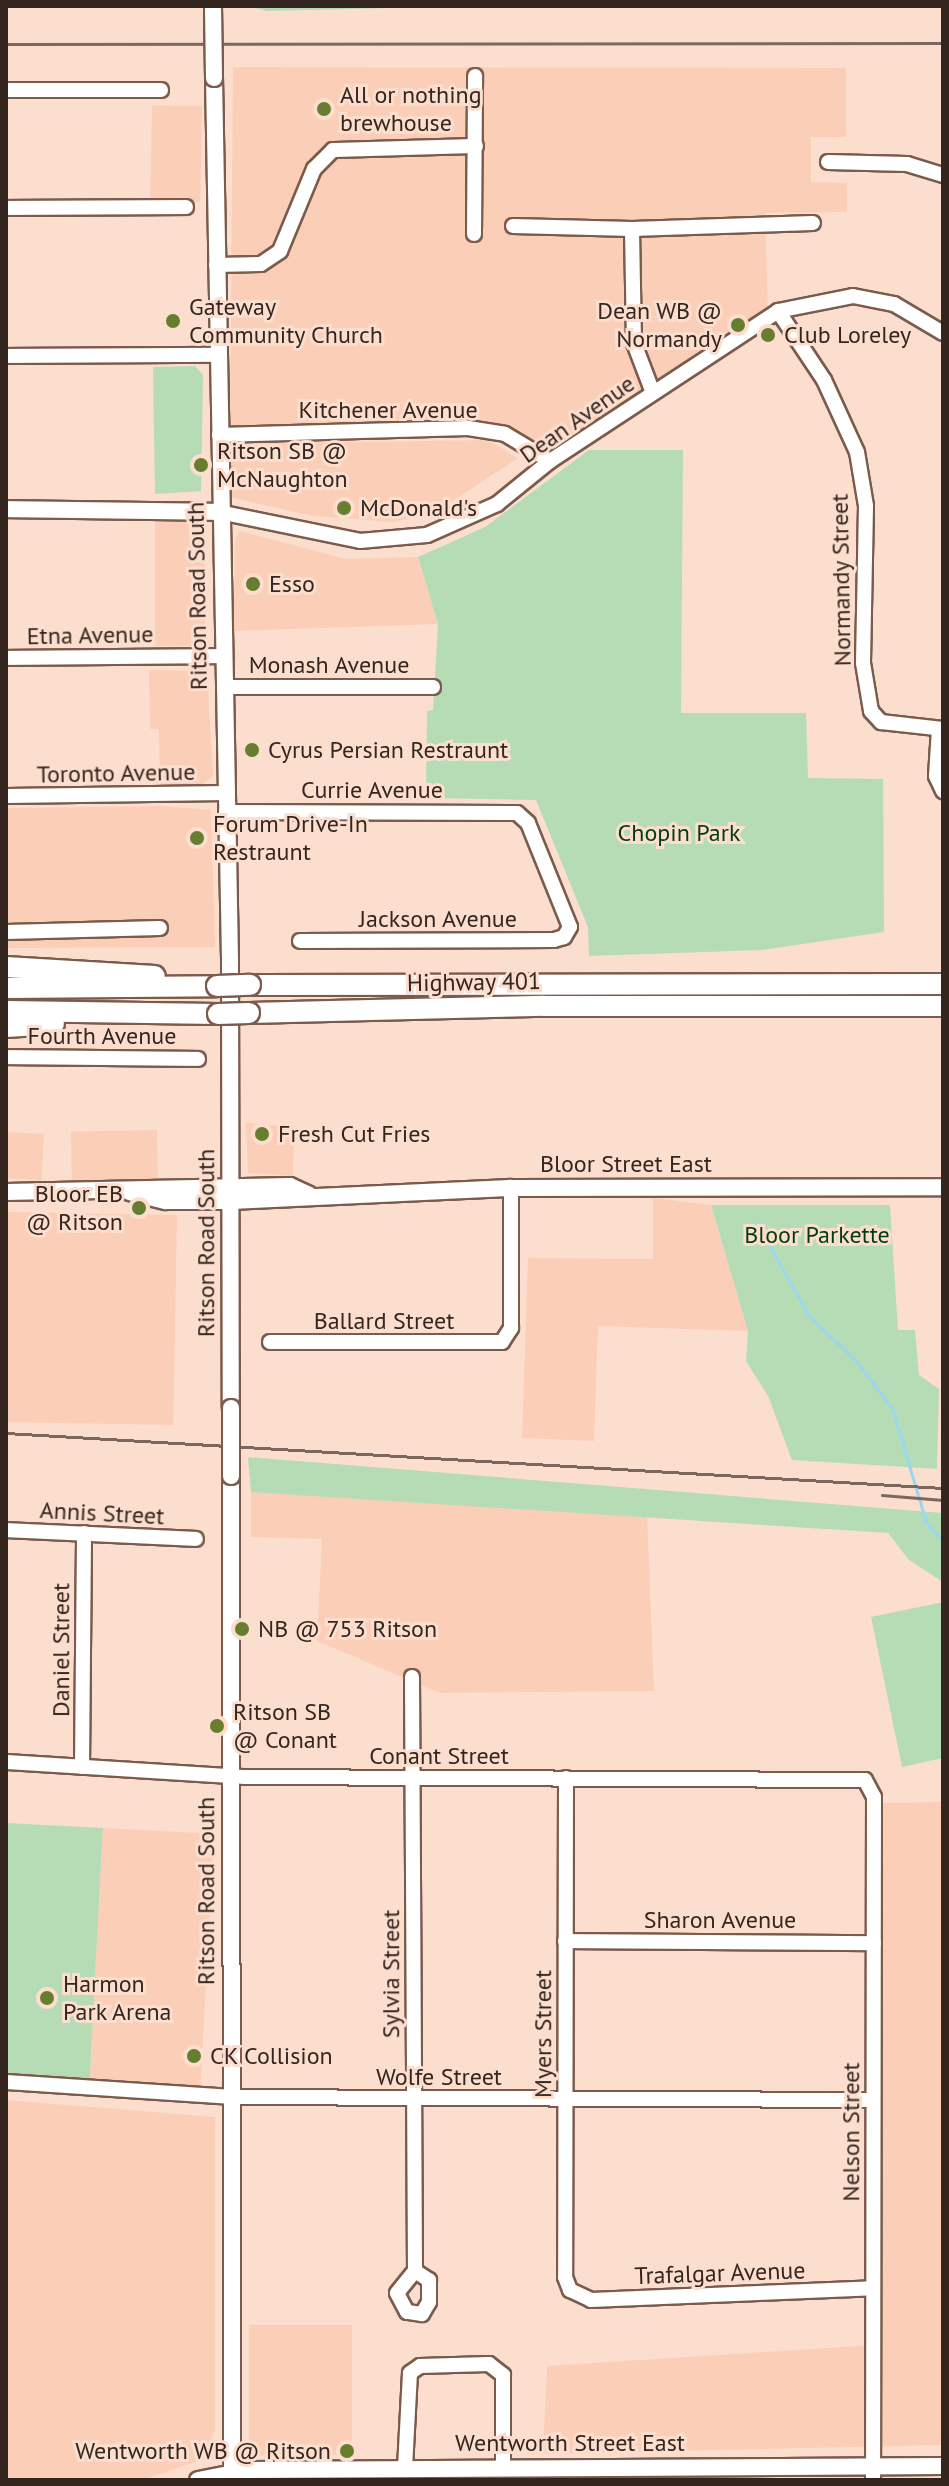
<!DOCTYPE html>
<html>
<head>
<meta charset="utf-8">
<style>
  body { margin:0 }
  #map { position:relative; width:949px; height:2486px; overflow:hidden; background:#fcdece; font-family:"PT Sans",sans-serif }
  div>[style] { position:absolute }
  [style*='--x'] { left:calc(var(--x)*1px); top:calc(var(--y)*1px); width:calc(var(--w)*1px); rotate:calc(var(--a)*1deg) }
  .built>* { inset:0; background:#fbceb7; transform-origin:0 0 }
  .green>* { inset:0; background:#b6dcb6; transform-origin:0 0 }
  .stream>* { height:3px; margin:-1.5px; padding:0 1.5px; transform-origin:1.5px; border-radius:1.5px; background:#9bd8ee }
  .roads { filter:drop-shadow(2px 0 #7b5b4b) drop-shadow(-2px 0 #7b5b4b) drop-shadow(0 2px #7b5b4b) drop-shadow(0 -2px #7b5b4b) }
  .minor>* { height:14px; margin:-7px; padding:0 7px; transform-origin:7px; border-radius:7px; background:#fff }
  .major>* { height:16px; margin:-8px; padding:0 8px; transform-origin:8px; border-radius:8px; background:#fff }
  .highway>* { height:20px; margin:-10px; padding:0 10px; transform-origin:10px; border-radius:10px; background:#fff }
  .rail>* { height:3px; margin:-1.5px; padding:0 1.5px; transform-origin:1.5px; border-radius:1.5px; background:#7b675d }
  .bridges { filter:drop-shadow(2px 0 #7b5b4b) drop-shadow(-2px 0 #7b5b4b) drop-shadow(0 2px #7b5b4b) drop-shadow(0 -2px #7b5b4b) }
  .major-bridge>* { height:16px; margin:-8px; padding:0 8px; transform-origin:8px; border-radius:8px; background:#fff }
  .highway-bridge>* { height:20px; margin:-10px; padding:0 10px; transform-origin:10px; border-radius:10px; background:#fff }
  .dots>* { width:22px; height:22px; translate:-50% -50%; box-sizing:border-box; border:4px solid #fcdece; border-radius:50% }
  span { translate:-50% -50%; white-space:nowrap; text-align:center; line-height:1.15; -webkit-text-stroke:6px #fcdece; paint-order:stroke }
  .poi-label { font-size:24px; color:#34261f }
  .left { translate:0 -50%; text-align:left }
  .right { translate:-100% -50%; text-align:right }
  .street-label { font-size:24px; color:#34261f }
  .park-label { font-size:24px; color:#003e0a }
  .frame { position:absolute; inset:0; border:8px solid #34261f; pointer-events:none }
</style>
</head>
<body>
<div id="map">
  <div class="built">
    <div style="clip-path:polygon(233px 67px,846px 68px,846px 137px,811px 137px,811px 182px,847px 183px,847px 212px,765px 213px,768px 313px,547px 454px,533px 441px,473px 426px,230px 426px)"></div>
    <div style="left:202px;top:106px;width:96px;height:50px;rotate:91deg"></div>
    <div style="clip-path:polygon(487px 440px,518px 458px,439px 510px,394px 522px,313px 516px,229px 497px,228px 444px)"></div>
    <div style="left:205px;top:520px;width:126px;height:50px;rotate:90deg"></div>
    <div style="clip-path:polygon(240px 531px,346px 559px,418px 557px,438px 624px,234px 631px,235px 540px)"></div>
    <div style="clip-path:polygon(149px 670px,207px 671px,213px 776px,201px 786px,160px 787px,159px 729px,150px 729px)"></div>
    <div style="clip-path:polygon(162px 806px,211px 810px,215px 947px,6px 948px,6px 808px)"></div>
    <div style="clip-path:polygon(246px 1123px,294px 1127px,293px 1176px,248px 1173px)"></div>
    <div style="left:157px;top:1130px;width:49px;height:86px;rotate:89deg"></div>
    <div style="left:6px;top:1132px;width:38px;height:46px;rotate:3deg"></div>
    <div style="clip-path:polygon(653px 1198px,711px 1205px,748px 1331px,598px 1326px,594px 1441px,522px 1438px,528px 1258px,653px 1259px)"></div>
    <div style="left:177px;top:1215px;width:210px;height:171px;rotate:91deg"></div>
    <div style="clip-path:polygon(251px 1492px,647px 1513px,654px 1691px,440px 1693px,317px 1641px,322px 1539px,251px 1537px)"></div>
    <div style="clip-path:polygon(943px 1802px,943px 2445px,543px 2454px,547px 2366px,874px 2345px,880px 1803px)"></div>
    <div style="left:103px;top:1828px;width:111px;height:255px;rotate:3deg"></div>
    <div style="clip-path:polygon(6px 2100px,215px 2117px,215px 2430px,203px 2459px,142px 2480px,6px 2480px)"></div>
    <div style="left:352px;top:2325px;width:130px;height:103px;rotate:90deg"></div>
  </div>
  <div class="green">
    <div style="clip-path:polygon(248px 6px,392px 6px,392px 8px,267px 11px)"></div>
    <div style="clip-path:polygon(195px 366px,203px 375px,201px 491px,155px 494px,153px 367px)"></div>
    <div style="clip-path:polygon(589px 450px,683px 450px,681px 713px,806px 713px,808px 778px,883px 779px,884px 932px,762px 950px,589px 956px,588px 927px,536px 800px,426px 798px,427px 711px,433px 710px,438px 624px,418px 557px,485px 527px)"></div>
    <div style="clip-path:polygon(711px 1205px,890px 1205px,898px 1330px,915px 1330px,919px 1375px,939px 1389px,937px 1469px,792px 1460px,768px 1396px,746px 1361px,748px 1331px)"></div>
    <div style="clip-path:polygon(248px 1457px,943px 1513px,943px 1582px,909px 1560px,888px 1533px,251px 1492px)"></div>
    <div style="clip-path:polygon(943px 1602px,943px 1758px,902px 1767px,871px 1617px)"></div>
    <div style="left:6px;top:1823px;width:97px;height:254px;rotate:3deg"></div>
  </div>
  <div class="stream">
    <div style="--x:757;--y:1223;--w:107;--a:60.8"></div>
    <div style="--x:809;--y:1316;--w:65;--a:43.8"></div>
    <div style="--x:856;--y:1361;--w:59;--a:52.5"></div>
    <div style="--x:892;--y:1408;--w:119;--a:73.4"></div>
    <div style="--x:926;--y:1522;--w:25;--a:48"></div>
  </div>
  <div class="roads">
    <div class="minor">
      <div style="--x:6;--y:90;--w:155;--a:0"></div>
      <div style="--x:828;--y:162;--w:79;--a:1.5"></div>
      <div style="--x:907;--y:164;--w:38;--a:17"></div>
      <div style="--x:6;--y:208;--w:180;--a:-0.3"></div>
      <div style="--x:513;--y:226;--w:119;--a:1.4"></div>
      <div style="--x:632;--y:229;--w:181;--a:-1.9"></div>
      <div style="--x:632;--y:229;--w:114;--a:89"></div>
      <div style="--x:634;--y:343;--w:53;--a:69.2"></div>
      <div style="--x:474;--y:234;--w:158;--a:-89.6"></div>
      <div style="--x:216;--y:265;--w:45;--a:-1.3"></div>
      <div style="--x:261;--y:264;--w:23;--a:-34"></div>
      <div style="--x:280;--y:251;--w:89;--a:-67.5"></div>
      <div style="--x:314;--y:169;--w:27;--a:-45"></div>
      <div style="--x:333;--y:150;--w:143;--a:-1.6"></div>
      <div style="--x:778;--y:311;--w:83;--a:56.3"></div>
      <div style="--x:824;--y:380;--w:79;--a:65.4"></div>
      <div style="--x:857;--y:452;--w:55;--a:80.5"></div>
      <div style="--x:866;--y:506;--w:157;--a:91.1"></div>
      <div style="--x:863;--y:663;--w:49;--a:80.5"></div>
      <div style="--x:871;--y:711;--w:15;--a:48"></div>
      <div style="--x:881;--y:722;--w:62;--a:6.4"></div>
      <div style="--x:6;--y:356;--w:212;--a:-0.3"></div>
      <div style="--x:219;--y:435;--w:249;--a:-1.6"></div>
      <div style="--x:468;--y:428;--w:37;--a:9"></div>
      <div style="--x:505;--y:434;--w:52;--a:31"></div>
      <div style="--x:219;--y:512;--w:144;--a:11.6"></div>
      <div style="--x:360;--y:541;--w:67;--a:-5.1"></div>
      <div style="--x:427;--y:535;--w:77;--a:-23.9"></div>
      <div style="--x:497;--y:504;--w:68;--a:-39.1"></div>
      <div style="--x:550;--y:461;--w:273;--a:-33.3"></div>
      <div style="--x:778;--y:311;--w:76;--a:-11.3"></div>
      <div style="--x:853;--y:296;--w:42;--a:11"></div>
      <div style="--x:894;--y:304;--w:57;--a:30.6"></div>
      <div style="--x:6;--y:658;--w:217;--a:-0.5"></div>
      <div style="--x:224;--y:687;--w:209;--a:0"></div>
      <div style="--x:939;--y:729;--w:47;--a:93.7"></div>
      <div style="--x:936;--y:776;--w:17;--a:65"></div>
      <div style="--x:6;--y:796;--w:220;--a:-0.8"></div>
      <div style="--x:226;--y:812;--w:291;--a:0.2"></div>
      <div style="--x:517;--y:813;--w:15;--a:42"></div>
      <div style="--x:528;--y:823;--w:112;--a:68"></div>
      <div style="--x:570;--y:927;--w:12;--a:121"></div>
      <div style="--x:564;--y:937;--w:10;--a:163"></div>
      <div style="--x:554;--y:940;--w:254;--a:179.8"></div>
      <div style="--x:6;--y:932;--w:154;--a:-1.5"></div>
      <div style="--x:6;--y:1057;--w:192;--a:0.6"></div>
      <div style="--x:270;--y:1342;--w:232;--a:0"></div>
      <div style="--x:502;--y:1342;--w:17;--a:-57"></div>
      <div style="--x:511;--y:1328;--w:140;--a:-90"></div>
      <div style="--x:6;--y:1530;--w:190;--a:2.7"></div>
      <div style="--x:412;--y:1677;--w:594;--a:89.71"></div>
      <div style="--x:415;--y:2271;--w:17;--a:33"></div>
      <div style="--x:429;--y:2280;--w:22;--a:90"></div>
      <div style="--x:429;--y:2302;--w:14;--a:120"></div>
      <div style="--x:422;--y:2314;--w:15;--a:-172"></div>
      <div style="--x:407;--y:2312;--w:21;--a:-118"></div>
      <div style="--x:397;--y:2293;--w:28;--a:-51"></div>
      <div style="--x:6;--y:1762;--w:238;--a:3.6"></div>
      <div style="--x:244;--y:1777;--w:621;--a:0.28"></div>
      <div style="--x:865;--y:1780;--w:19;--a:62"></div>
      <div style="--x:874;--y:1797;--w:683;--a:90.08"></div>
      <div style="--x:82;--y:1767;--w:234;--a:-89.5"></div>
      <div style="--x:566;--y:1778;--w:499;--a:90.1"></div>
      <div style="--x:565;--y:2277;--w:14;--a:69"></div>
      <div style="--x:570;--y:2290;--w:23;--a:25"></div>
      <div style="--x:591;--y:2300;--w:282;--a:-2.4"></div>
      <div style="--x:565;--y:1941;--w:309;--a:0.4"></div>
      <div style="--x:6;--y:2082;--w:224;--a:3.8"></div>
      <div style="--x:229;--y:2097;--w:643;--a:0.27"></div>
      <div style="--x:405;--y:2468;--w:95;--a:-87"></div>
      <div style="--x:410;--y:2373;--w:12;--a:-35"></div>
      <div style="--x:420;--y:2366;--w:69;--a:-1.7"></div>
      <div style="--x:489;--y:2364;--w:18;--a:38"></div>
      <div style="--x:503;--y:2375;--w:92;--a:90"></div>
    </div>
    <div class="major">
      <div style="--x:214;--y:78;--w:884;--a:88.96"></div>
      <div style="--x:230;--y:962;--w:446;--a:89.9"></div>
      <div style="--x:6;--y:509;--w:213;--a:0.8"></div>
      <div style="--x:6;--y:1192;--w:284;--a:-1.2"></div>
      <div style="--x:290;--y:1186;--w:21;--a:25"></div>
      <div style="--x:129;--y:1192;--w:38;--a:14"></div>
      <div style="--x:166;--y:1201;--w:65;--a:0"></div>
      <div style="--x:231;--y:1201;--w:280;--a:-2.7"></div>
      <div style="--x:511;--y:1188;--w:432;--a:-0.1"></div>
      <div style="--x:231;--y:1476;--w:995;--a:89.94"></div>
      <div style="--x:198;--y:2480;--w:53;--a:-10.9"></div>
      <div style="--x:250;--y:2470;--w:693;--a:-0.33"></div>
    </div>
    <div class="highway">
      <div style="--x:6;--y:967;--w:149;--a:3.5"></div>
      <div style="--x:250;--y:985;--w:693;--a:-0.08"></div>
      <div style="--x:6;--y:988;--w:211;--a:-0.5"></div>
      <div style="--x:6;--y:1011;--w:212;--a:0.8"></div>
      <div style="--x:249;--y:1013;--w:295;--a:-1.4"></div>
      <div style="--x:544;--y:1006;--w:399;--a:0"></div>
      <div style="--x:6;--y:1027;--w:48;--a:-3.6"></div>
    </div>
  </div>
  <div class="rail">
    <div style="--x:6;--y:44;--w:937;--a:-0.06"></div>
    <div style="--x:6;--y:1433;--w:939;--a:3.36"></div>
    <div style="--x:882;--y:1495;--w:61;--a:4.7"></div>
  </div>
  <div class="bridges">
    <div class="major-bridge">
      <div style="--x:213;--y:6;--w:72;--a:89.2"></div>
      <div style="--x:231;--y:1408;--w:68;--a:90"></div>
    </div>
    <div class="highway-bridge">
      <div style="--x:217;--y:986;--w:33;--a:-2"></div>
      <div style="--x:218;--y:1014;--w:31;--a:-2"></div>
    </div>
  </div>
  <div class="dots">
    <div style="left:324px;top:109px;background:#677d2f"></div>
    <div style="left:173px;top:321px;background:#677d2f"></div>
    <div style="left:738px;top:325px;background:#677d2f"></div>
    <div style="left:768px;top:335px;background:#677d2f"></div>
    <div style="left:201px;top:465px;background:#677d2f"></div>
    <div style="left:344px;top:508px;background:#677d2f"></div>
    <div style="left:253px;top:584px;background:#677d2f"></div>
    <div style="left:252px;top:750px;background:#677d2f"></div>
    <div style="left:197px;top:838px;background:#677d2f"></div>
    <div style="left:262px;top:1134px;background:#677d2f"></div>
    <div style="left:139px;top:1208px;background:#677d2f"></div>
    <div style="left:242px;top:1629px;background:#677d2f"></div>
    <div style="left:217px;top:1726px;background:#677d2f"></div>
    <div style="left:47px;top:1998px;background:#677d2f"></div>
    <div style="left:194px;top:2056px;background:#677d2f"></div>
    <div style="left:347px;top:2451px;background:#677d2f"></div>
  </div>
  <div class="poi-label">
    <span class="left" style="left:340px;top:109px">All or nothing<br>brewhouse</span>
    <span class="left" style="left:189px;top:321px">Gateway<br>Community Church</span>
    <span class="right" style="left:722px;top:325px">Dean WB @<br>Normandy</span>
    <span class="left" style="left:784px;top:335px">Club Loreley</span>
    <span class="left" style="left:217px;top:465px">Ritson SB @<br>McNaughton</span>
    <span class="left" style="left:360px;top:508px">McDonald's</span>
    <span class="left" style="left:269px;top:584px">Esso</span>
    <span class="left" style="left:268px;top:750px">Cyrus Persian Restraunt</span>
    <span class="left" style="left:213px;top:838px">Forum Drive-In<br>Restraunt</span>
    <span class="left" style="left:278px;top:1134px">Fresh Cut Fries</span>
    <span class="right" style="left:123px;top:1208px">Bloor EB<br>@ Ritson</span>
    <span class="left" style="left:258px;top:1629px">NB @ 753 Ritson</span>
    <span class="left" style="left:233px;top:1726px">Ritson SB<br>@ Conant</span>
    <span class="left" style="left:63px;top:1998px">Harmon<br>Park Arena</span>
    <span class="left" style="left:210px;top:2056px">CK Collision</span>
    <span class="right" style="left:331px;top:2451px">Wentworth WB @ Ritson</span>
  </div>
  <div class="street-label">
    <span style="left:388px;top:410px">Kitchener Avenue</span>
    <span style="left:577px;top:419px;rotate:-35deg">Dean Avenue</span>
    <span style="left:841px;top:580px;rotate:-91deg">Normandy Street</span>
    <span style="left:197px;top:596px;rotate:-91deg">Ritson Road South</span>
    <span style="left:90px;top:635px;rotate:-1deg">Etna Avenue</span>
    <span style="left:329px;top:665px">Monash Avenue</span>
    <span style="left:116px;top:773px;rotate:-1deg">Toronto Avenue</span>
    <span style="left:372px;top:790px">Currie Avenue</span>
    <span style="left:438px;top:919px">Jackson Avenue</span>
    <span style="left:474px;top:982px;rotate:-1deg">Highway 401</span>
    <span style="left:102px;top:1036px">Fourth Avenue</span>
    <span style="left:626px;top:1164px">Bloor Street East</span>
    <span style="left:206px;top:1243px;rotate:-90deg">Ritson Road South</span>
    <span style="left:384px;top:1321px">Ballard Street</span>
    <span style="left:102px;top:1513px;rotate:3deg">Annis Street</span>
    <span style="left:61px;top:1650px;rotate:-90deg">Daniel Street</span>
    <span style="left:439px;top:1756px">Conant Street</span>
    <span style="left:206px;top:1891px;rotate:-90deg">Ritson Road South</span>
    <span style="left:720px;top:1920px">Sharon Avenue</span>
    <span style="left:391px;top:1974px;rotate:-90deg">Sylvia Street</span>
    <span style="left:543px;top:2034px;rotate:-90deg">Myers Street</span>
    <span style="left:439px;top:2077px">Wolfe Street</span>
    <span style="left:851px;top:2132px;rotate:-90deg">Nelson Street</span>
    <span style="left:720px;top:2273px;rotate:-2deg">Trafalgar Avenue</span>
    <span style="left:570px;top:2443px">Wentworth Street East</span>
  </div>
  <div class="park-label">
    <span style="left:679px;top:833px">Chopin Park</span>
    <span style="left:817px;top:1235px">Bloor Parkette</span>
  </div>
  <div class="frame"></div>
</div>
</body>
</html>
